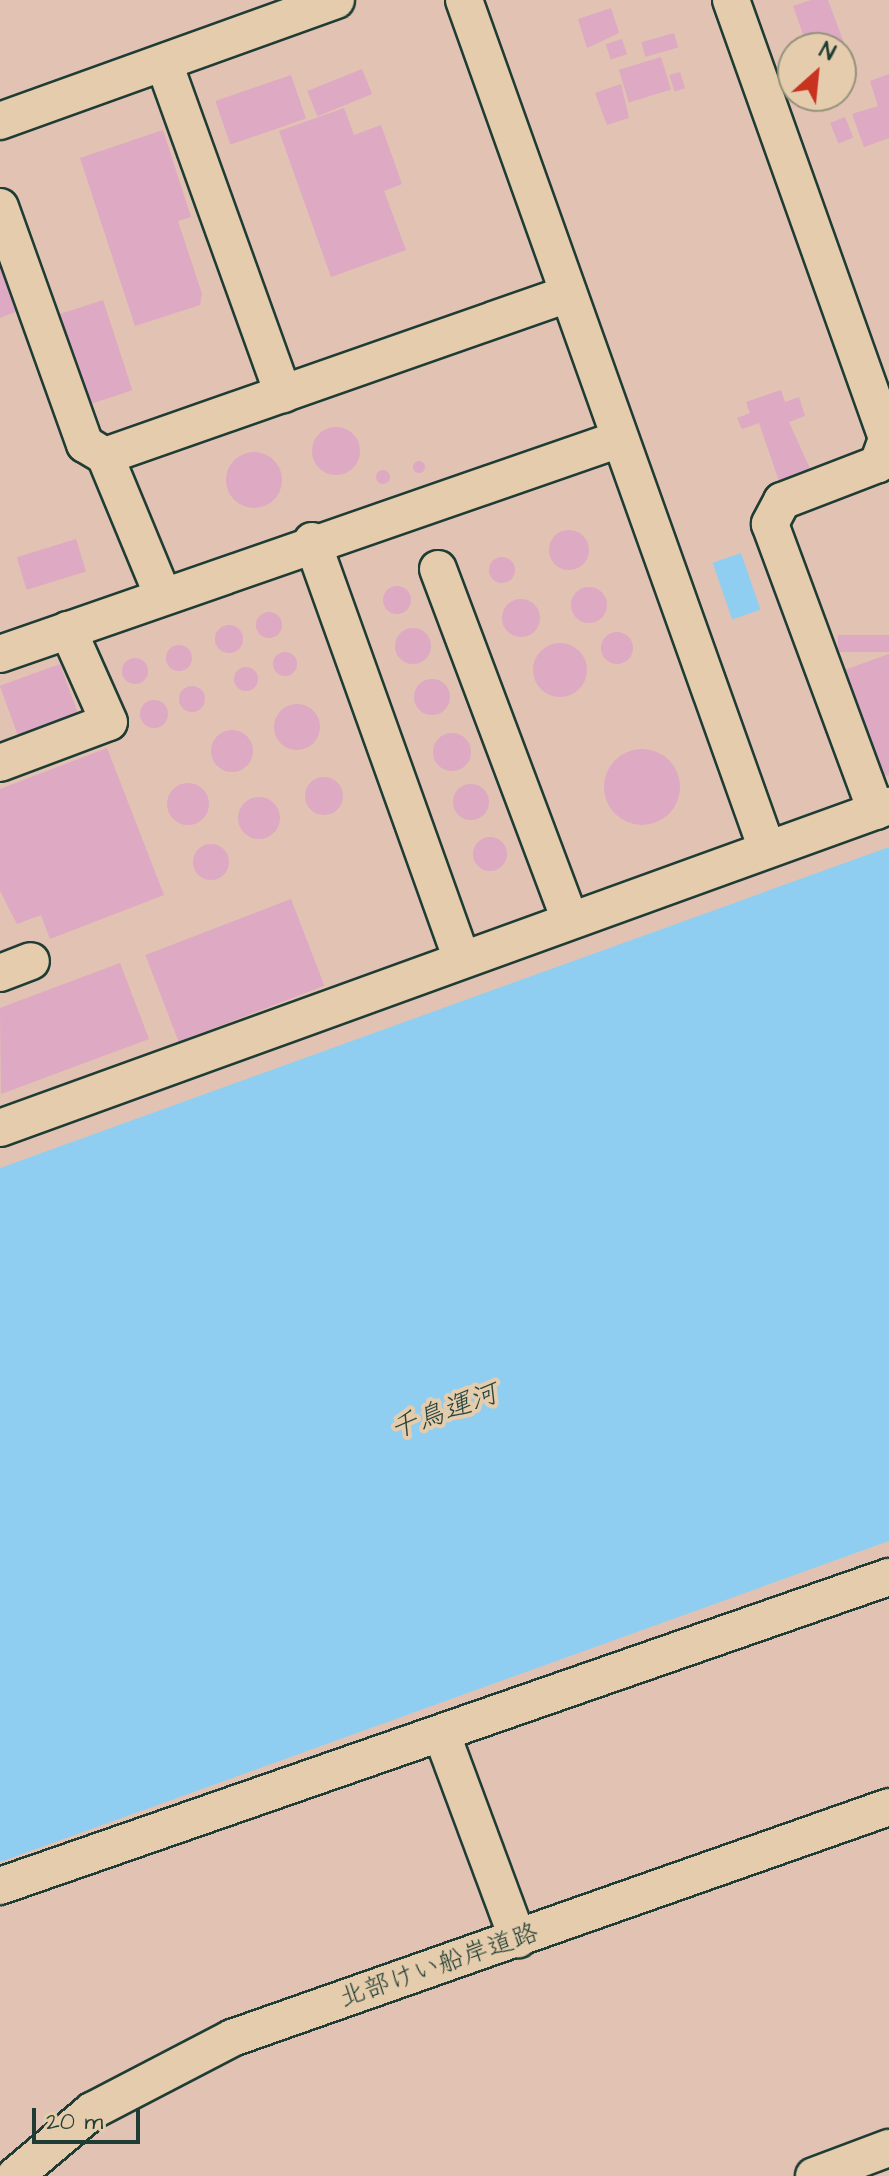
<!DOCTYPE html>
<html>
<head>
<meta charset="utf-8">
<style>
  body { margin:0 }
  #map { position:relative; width:889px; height:2176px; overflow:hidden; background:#e4ccac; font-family:"Architects Daughter","Klee One",sans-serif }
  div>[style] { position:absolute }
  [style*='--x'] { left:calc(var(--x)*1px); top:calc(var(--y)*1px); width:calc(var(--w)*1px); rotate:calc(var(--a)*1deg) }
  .built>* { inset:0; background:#e2c2b3 }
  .water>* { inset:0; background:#8fcef0; transform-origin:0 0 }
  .building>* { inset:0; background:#dda9c3; transform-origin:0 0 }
  .round { border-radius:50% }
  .roads { filter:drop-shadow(2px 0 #1f3d34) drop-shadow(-2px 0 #1f3d34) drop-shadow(0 2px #1f3d34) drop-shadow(0 -2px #1f3d34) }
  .minor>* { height:36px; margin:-18px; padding:0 18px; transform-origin:18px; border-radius:18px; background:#e4ccac }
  span { translate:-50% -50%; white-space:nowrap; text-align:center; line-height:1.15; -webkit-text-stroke:8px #e4ccac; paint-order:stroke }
  .street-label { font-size:26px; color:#1f3d34 }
  .water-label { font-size:28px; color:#25443d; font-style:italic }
  .north { position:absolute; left:777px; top:32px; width:80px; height:80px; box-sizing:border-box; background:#e4ccac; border:2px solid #95937c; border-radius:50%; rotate:27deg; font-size:22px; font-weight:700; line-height:32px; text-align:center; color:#1f3d34 }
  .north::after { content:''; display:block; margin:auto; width:28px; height:36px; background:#c8321e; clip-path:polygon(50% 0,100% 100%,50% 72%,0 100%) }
  .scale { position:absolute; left:32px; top:2108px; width:108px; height:36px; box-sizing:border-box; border:4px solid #1f3d34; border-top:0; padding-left:10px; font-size:24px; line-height:28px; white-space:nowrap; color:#1f3d34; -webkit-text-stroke:6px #e4ccac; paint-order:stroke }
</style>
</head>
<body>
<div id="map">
  <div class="built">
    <div style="clip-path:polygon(evenodd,0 0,889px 0,889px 847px,0 1168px,0 0,793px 48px,841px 48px,841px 96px,793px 96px,793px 48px)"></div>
    <div style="clip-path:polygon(889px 1541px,889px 2176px,0 2176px,0 1862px)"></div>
  </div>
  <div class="water">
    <div style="left:741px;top:553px;width:60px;height:30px;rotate:71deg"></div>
    <div style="clip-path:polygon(889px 847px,889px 1541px,0 1862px,0 1168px)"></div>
  </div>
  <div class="building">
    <div style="clip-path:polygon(811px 0,828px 0,855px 73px,841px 78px,841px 48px,808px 48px,793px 6px)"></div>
    <div style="clip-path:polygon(611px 8px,619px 33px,587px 48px,578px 19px)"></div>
    <div style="left:674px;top:33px;width:15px;height:34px;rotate:74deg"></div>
    <div style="left:622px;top:39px;width:16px;height:17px;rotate:72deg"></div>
    <div style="left:661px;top:57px;width:34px;height:44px;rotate:73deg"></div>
    <div style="left:362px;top:69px;width:27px;height:59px;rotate:68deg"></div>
    <div style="left:680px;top:72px;width:17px;height:11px;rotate:73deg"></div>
    <div style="clip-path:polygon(889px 74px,889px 138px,864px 147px,852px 114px,878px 106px,870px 81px)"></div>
    <div style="left:291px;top:75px;width:46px;height:80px;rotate:71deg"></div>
    <div style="clip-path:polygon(621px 84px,629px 118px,607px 125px,595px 93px)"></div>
    <div style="clip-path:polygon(344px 108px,354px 135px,381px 125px,402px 184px,384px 191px,406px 250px,331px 277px,279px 131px)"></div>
    <div style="left:845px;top:117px;width:22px;height:16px;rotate:68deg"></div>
    <div style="clip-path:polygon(163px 130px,191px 217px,178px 221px,202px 294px,200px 305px,135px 326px,80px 158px)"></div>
    <div style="clip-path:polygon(0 263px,18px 311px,0 318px)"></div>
    <div style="left:103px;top:300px;width:95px;height:49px;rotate:72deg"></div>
    <div style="clip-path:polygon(781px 390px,785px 402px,799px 397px,805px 416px,789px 422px,812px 473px,780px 484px,759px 423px,742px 429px,737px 418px,750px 413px,746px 402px)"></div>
    <div class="round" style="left:312px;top:427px;width:48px;height:48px"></div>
    <div class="round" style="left:226px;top:452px;width:56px;height:56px"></div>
    <div class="round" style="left:413px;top:461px;width:12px;height:12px"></div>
    <div class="round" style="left:376px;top:470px;width:14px;height:14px"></div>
    <div class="round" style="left:549px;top:530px;width:40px;height:40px"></div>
    <div style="left:76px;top:539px;width:34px;height:62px;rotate:73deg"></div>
    <div class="round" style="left:489px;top:557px;width:26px;height:26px"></div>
    <div class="round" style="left:383px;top:586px;width:28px;height:28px"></div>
    <div class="round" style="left:571px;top:587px;width:36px;height:36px"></div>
    <div class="round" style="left:502px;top:599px;width:38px;height:38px"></div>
    <div class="round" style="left:256px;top:612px;width:26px;height:26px"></div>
    <div class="round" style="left:215px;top:625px;width:28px;height:28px"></div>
    <div class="round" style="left:395px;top:628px;width:36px;height:36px"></div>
    <div class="round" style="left:601px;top:632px;width:32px;height:32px"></div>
    <div style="left:889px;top:635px;width:17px;height:51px;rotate:90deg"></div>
    <div class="round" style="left:533px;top:643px;width:54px;height:54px"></div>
    <div class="round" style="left:166px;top:645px;width:26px;height:26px"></div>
    <div class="round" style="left:273px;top:652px;width:24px;height:24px"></div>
    <div style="clip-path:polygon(889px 654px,889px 775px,885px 776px,839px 672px)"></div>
    <div class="round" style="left:122px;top:658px;width:26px;height:26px"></div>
    <div style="left:60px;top:664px;width:53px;height:64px;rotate:70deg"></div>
    <div class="round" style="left:234px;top:667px;width:24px;height:24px"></div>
    <div class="round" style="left:414px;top:679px;width:36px;height:36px"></div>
    <div class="round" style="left:179px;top:686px;width:26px;height:26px"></div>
    <div class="round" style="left:140px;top:700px;width:28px;height:28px"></div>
    <div class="round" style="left:274px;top:704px;width:46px;height:46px"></div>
    <div class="round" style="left:211px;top:730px;width:42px;height:42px"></div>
    <div class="round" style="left:433px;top:733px;width:38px;height:38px"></div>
    <div style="clip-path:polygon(107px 748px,164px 895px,50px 939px,41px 915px,17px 924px,0 891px,0 789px)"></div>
    <div class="round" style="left:604px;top:749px;width:76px;height:76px"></div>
    <div class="round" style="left:305px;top:777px;width:38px;height:38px"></div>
    <div class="round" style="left:167px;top:783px;width:42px;height:42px"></div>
    <div class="round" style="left:453px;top:784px;width:36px;height:36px"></div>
    <div class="round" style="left:238px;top:797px;width:42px;height:42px"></div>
    <div class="round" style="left:473px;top:837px;width:34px;height:34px"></div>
    <div class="round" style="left:193px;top:844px;width:36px;height:36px"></div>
    <div style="left:291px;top:899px;width:93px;height:156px;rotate:69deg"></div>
    <div style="clip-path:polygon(120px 963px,149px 1039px,1px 1094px,0 1008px)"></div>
  </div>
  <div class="roads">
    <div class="minor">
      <div style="--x:464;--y:0;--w:901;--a:70.36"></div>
      <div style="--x:731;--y:0;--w:466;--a:70.4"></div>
      <div style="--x:887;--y:439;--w:27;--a:110"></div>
      <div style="--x:878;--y:464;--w:103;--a:158.9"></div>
      <div style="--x:782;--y:501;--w:26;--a:118"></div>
      <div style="--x:770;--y:524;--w:306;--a:69.7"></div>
      <div style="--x:164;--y:63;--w:352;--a:70.2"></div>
      <div style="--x:0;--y:121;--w:357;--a:-19.8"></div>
      <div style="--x:0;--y:207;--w:252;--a:70.3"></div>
      <div style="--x:85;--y:444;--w:23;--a:31"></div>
      <div style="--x:312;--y:541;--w:444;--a:70.3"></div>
      <div style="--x:438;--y:569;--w:375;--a:69.4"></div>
      <div style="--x:163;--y:596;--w:152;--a:-112.5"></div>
      <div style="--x:105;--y:456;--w:491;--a:-19.3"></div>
      <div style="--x:0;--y:654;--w:655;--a:-19.15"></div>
      <div style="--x:0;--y:763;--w:116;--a:-20.6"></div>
      <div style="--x:109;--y:722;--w:101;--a:-114"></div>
      <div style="--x:0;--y:973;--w:33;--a:-21"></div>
      <div style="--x:0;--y:1128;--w:946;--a:-19.91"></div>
      <div style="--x:442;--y:1735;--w:218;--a:69.6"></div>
      <div style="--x:0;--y:1886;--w:941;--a:-19.17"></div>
      <div style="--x:15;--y:2176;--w:101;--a:-40.2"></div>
      <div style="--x:92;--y:2111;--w:158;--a:-27.5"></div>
      <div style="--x:232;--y:2038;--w:696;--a:-19.37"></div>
      <div style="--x:814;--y:2176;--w:80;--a:-20.5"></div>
    </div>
  </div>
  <div class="street-label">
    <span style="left:439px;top:1966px;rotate:-19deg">北部けい船岸道路</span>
  </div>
  <div class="water-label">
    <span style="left:444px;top:1412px;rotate:-20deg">千鳥運河</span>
  </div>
  <div class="north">N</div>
  <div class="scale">20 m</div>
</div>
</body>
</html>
